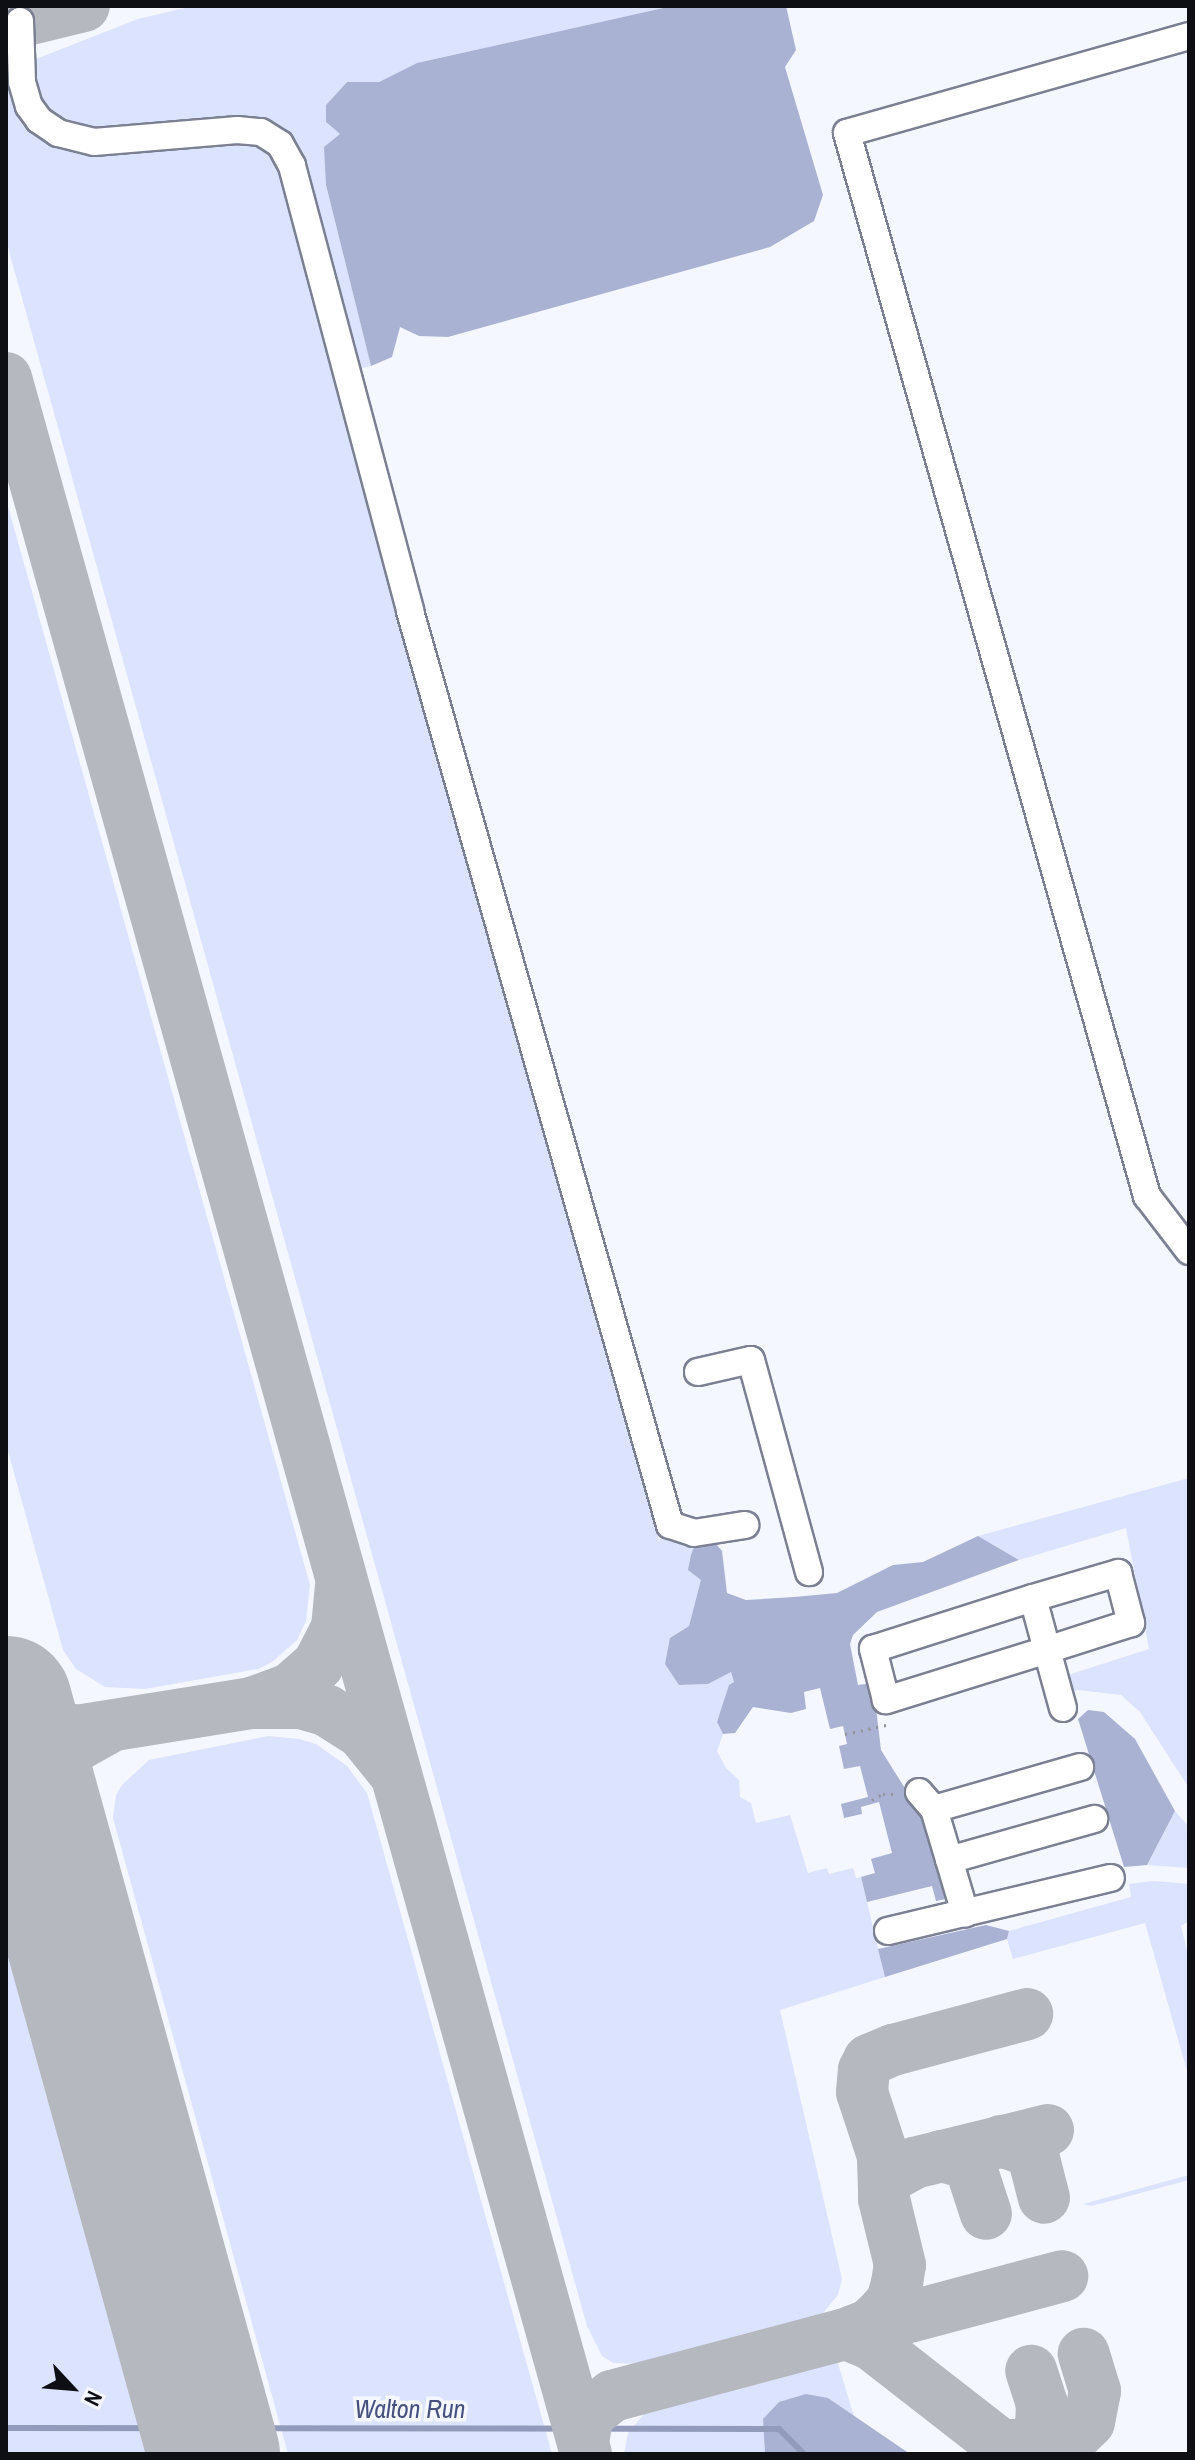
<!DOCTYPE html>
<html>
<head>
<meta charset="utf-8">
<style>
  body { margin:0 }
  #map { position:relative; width:1195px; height:2460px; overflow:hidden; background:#f4f7ff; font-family:"Archivo Narrow",sans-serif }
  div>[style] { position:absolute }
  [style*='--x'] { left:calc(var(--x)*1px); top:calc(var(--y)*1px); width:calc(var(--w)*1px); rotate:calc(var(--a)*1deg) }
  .green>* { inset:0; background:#dce3fe }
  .forest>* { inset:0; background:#a9b2d2 }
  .stream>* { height:6px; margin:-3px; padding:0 3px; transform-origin:3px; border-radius:3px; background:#929bba }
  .taxiway>* { height:52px; margin:-26px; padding:0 26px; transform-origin:26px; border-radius:26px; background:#b6b8c0 }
  .runway>* { height:132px; margin:-66px; padding:0 66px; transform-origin:66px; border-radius:66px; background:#b6b8c0 }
  .path>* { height:3px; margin-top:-1.5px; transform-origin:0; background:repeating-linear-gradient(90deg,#93959d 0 2px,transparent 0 8px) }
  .roads { filter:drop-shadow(2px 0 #7b8092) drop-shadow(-2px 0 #7b8092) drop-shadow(0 2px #7b8092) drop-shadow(0 -2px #7b8092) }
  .minor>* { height:26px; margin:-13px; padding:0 13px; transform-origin:13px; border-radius:13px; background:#fff }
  span { translate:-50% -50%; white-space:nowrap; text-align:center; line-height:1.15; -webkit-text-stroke:7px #f4f7ff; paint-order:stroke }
  .water-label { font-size:26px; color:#46517e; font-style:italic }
  .frame { position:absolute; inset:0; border:8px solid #0d0f15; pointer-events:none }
  .north { position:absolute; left:32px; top:2348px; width:80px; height:80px; -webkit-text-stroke:6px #f4f7ff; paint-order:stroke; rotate:116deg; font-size:22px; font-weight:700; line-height:32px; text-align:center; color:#0d0f15 }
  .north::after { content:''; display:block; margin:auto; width:28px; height:36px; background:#0d0f15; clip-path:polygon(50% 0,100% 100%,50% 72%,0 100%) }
</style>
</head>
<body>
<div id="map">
  <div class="green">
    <div style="clip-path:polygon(193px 6px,672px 6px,417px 63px,379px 82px,347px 82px,326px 105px,326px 122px,340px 134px,326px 185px,371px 366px,349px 371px,294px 147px,118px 135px,43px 116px,30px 78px,36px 59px,138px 19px)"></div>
    <div style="clip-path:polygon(14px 66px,42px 128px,246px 136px,277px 152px,658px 1517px,658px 1539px,696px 1542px,689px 1570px,702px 1580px,689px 1626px,670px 1638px,679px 1685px,708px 1684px,731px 1671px,734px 1682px,717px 1722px,723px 1734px,717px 1751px,726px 1768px,739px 1780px,740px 1797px,751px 1803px,756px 1823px,790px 1815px,808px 1873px,827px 1868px,829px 1874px,853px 1868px,856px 1878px,861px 1877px,885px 1977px,780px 2010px,842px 2279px,838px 2295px,823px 2313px,810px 2318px,642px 2364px,613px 2363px,602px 2356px,587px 2326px,10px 255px,6px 238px,6px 69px)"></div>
    <div style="clip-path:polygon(6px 499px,310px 1585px,306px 1621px,297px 1640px,272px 1662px,258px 1669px,145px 1689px,105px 1687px,76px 1669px,63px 1650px,6px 1444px)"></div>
    <div style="clip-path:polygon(1189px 1478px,1189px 1788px,1140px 1712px,1121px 1695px,1078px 1690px,1050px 1698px,1046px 1682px,1149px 1649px,1126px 1528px,1019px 1560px,978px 1536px)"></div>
    <div style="clip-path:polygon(268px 1736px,300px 1739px,316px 1744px,347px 1766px,367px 1793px,552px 2454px,288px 2454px,113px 1818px,116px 1795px,122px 1785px,149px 1760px)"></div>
    <div style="clip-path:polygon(1175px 1811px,1189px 1827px,1189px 1868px,1147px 1865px)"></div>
    <div style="clip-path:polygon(1154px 1881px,1189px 1884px,1189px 1921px,1181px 1926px,1189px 1958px,1189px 2078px,1145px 1923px,1013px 1959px,1007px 1939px,1009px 1931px,1131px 1897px,1129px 1884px)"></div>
    <div style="clip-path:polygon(6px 1939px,150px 2454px,6px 2454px)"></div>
    <div style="clip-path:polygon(1189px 2175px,1189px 2180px,1092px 2206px,1083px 2204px)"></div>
    <div style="clip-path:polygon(837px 2360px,854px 2417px,828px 2398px,763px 2419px,765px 2454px,624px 2454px,628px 2433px,644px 2414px)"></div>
  </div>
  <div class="forest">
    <div style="clip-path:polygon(672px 6px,786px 6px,796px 50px,785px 67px,823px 195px,814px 221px,770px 247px,448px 337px,419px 336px,400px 327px,392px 357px,371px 366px,326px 185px,324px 147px,340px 134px,326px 122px,326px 105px,347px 82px,379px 82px,417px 63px)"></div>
    <div style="clip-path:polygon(978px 1536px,1019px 1560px,877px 1612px,853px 1635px,850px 1644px,858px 1685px,873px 1683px,881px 1750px,936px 1838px,951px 1898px,936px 1901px,932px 1886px,867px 1902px,861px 1877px,875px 1873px,871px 1859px,892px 1853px,879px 1802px,861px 1807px,862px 1814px,844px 1818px,841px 1804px,868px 1797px,860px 1766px,844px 1769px,839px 1746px,847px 1744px,843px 1726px,830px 1729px,820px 1688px,804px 1692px,806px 1709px,791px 1713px,753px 1707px,735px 1733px,723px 1734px,717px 1722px,729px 1685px,734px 1682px,731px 1672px,708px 1684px,679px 1685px,665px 1664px,670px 1638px,689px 1626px,701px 1580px,688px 1570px,691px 1555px,696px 1542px,716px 1544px,722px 1551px,727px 1593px,746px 1600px,794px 1597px,837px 1593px,893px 1565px,923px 1562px)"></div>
    <div style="clip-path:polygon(1088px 1710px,1104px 1712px,1135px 1739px,1175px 1811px,1147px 1865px,1124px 1867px,1078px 1719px)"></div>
    <div style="clip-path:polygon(986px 1925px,1009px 1931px,1007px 1939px,885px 1977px,878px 1949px)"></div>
    <div style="clip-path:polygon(806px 2394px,828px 2398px,910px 2454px,765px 2454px,763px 2419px,779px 2402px)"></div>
  </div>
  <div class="stream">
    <div style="--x:6;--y:2428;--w:773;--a:0.07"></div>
    <div style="--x:779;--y:2429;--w:35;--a:45"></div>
  </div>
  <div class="taxiway">
    <div style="--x:6;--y:25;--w:80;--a:-13.7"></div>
    <div style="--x:6;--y:378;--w:2155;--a:74.39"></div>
    <div style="--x:6;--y:1678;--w:33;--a:57"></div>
    <div style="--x:24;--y:1706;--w:37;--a:33"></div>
    <div style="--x:55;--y:1726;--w:23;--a:13"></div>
    <div style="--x:77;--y:1731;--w:176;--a:-9.1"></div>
    <div style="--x:251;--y:1703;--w:50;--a:0"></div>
    <div style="--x:301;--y:1703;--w:26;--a:16"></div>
    <div style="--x:326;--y:1710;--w:43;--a:32.6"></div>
    <div style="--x:362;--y:1733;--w:48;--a:51"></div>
    <div style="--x:252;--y:1703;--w:40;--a:-20.2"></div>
    <div style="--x:290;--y:1689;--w:37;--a:-41"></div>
    <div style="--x:318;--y:1665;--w:42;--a:-62.8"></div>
    <div style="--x:337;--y:1628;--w:42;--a:-84.6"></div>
    <div style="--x:6;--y:1776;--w:13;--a:39"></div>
    <div style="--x:16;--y:1784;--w:35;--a:57"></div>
    <div style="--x:48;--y:1852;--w:38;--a:-97"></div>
    <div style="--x:43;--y:1814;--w:37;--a:-76"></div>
    <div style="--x:52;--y:1778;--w:38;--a:-55"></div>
    <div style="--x:74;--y:1747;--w:38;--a:-29"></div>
    <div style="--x:1001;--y:2141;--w:28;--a:19"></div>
    <div style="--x:1027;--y:2150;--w:11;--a:52"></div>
    <div style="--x:1034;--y:2159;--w:40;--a:75.6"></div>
    <div style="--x:941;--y:2156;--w:24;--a:15"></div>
    <div style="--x:964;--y:2162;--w:12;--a:48"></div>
    <div style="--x:972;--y:2171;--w:45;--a:72"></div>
    <div style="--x:884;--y:2189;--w:33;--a:-92"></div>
    <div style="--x:883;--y:2156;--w:67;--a:-108.2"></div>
    <div style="--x:862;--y:2092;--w:22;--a:-85"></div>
    <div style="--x:864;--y:2070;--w:11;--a:-63"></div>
    <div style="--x:869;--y:2060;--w:26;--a:-23"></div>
    <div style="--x:893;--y:2050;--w:139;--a:-15"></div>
    <div style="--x:853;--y:2331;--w:17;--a:-21"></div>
    <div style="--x:869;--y:2325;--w:18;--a:-43"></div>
    <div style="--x:882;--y:2313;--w:16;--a:-50"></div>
    <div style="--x:892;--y:2301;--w:19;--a:-74"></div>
    <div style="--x:897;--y:2283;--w:18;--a:-81"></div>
    <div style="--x:900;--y:2265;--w:68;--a:-103.6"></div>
    <div style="--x:884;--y:2199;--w:10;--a:-90"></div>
    <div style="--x:884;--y:2189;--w:13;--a:-67"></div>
    <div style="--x:889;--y:2177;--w:29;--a:-29"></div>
    <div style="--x:914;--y:2163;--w:138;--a:-13.8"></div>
    <div style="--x:846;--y:2334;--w:27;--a:22"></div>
    <div style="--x:871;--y:2344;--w:160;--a:37.9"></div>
    <div style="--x:997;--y:2442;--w:29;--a:25"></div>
    <div style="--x:583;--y:2442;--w:27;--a:-80"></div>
    <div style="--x:588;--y:2415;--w:31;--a:-38"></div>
    <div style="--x:612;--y:2396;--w:466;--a:-14.9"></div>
    <div style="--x:1002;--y:2445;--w:23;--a:0"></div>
    <div style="--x:1025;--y:2445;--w:22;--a:-43"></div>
    <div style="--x:1041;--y:2430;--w:26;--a:-88"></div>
    <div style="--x:1042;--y:2404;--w:35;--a:-108"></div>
    <div style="--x:1031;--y:2454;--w:32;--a:-11"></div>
    <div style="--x:1062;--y:2448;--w:37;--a:-44"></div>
    <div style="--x:1089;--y:2422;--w:32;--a:-79"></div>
    <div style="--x:1095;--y:2391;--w:39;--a:-107"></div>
  </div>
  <div class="runway">
    <div style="--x:6;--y:1702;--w:780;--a:74.54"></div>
  </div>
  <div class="path">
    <div style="--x:845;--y:1734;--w:42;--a:-12.4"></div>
    <div style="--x:872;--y:1800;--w:13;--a:-29"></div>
    <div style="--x:883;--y:1794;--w:13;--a:0"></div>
  </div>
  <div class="roads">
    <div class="minor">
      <div style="--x:20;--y:21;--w:61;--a:88.1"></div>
      <div style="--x:22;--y:82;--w:25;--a:74"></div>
      <div style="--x:29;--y:106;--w:17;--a:54"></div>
      <div style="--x:39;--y:120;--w:23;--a:34"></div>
      <div style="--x:58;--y:133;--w:37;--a:14"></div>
      <div style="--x:94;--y:142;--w:144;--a:-4.8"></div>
      <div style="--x:237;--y:130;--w:24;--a:5"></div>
      <div style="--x:261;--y:132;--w:22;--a:32"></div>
      <div style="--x:280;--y:144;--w:25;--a:61"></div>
      <div style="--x:292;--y:166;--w:460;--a:75.1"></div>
      <div style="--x:410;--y:611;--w:950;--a:74.12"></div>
      <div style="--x:670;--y:1525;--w:25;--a:18"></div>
      <div style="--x:694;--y:1533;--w:52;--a:-8.9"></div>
      <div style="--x:1189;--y:36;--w:355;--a:164.2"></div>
      <div style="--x:847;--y:133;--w:1105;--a:74.24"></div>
      <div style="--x:1147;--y:1196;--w:69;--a:52.6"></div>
      <div style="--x:698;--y:1372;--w:54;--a:-12.8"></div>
      <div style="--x:751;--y:1360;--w:220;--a:74.7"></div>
      <div style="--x:1033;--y:1598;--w:89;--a:-16.4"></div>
      <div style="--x:1118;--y:1573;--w:52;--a:75.4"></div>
      <div style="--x:1131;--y:1623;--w:88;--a:162.2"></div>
      <div style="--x:1047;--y:1650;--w:169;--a:162.7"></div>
      <div style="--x:886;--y:1700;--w:53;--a:-104.3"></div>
      <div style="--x:873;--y:1649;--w:168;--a:-17.7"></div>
      <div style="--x:1033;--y:1598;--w:54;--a:74.9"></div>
      <div style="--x:1047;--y:1650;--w:60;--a:74.6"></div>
      <div style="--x:919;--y:1792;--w:23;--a:49"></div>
      <div style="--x:934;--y:1809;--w:109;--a:73.4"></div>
      <div style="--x:934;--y:1809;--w:152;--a:-16"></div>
      <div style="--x:949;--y:1860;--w:151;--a:-15.8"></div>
      <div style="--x:888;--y:1931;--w:229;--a:-13.4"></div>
    </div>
  </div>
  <div class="water-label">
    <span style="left:410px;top:2409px">Walton Run</span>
  </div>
  <div class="frame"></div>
  <div class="north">N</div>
</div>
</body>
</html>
